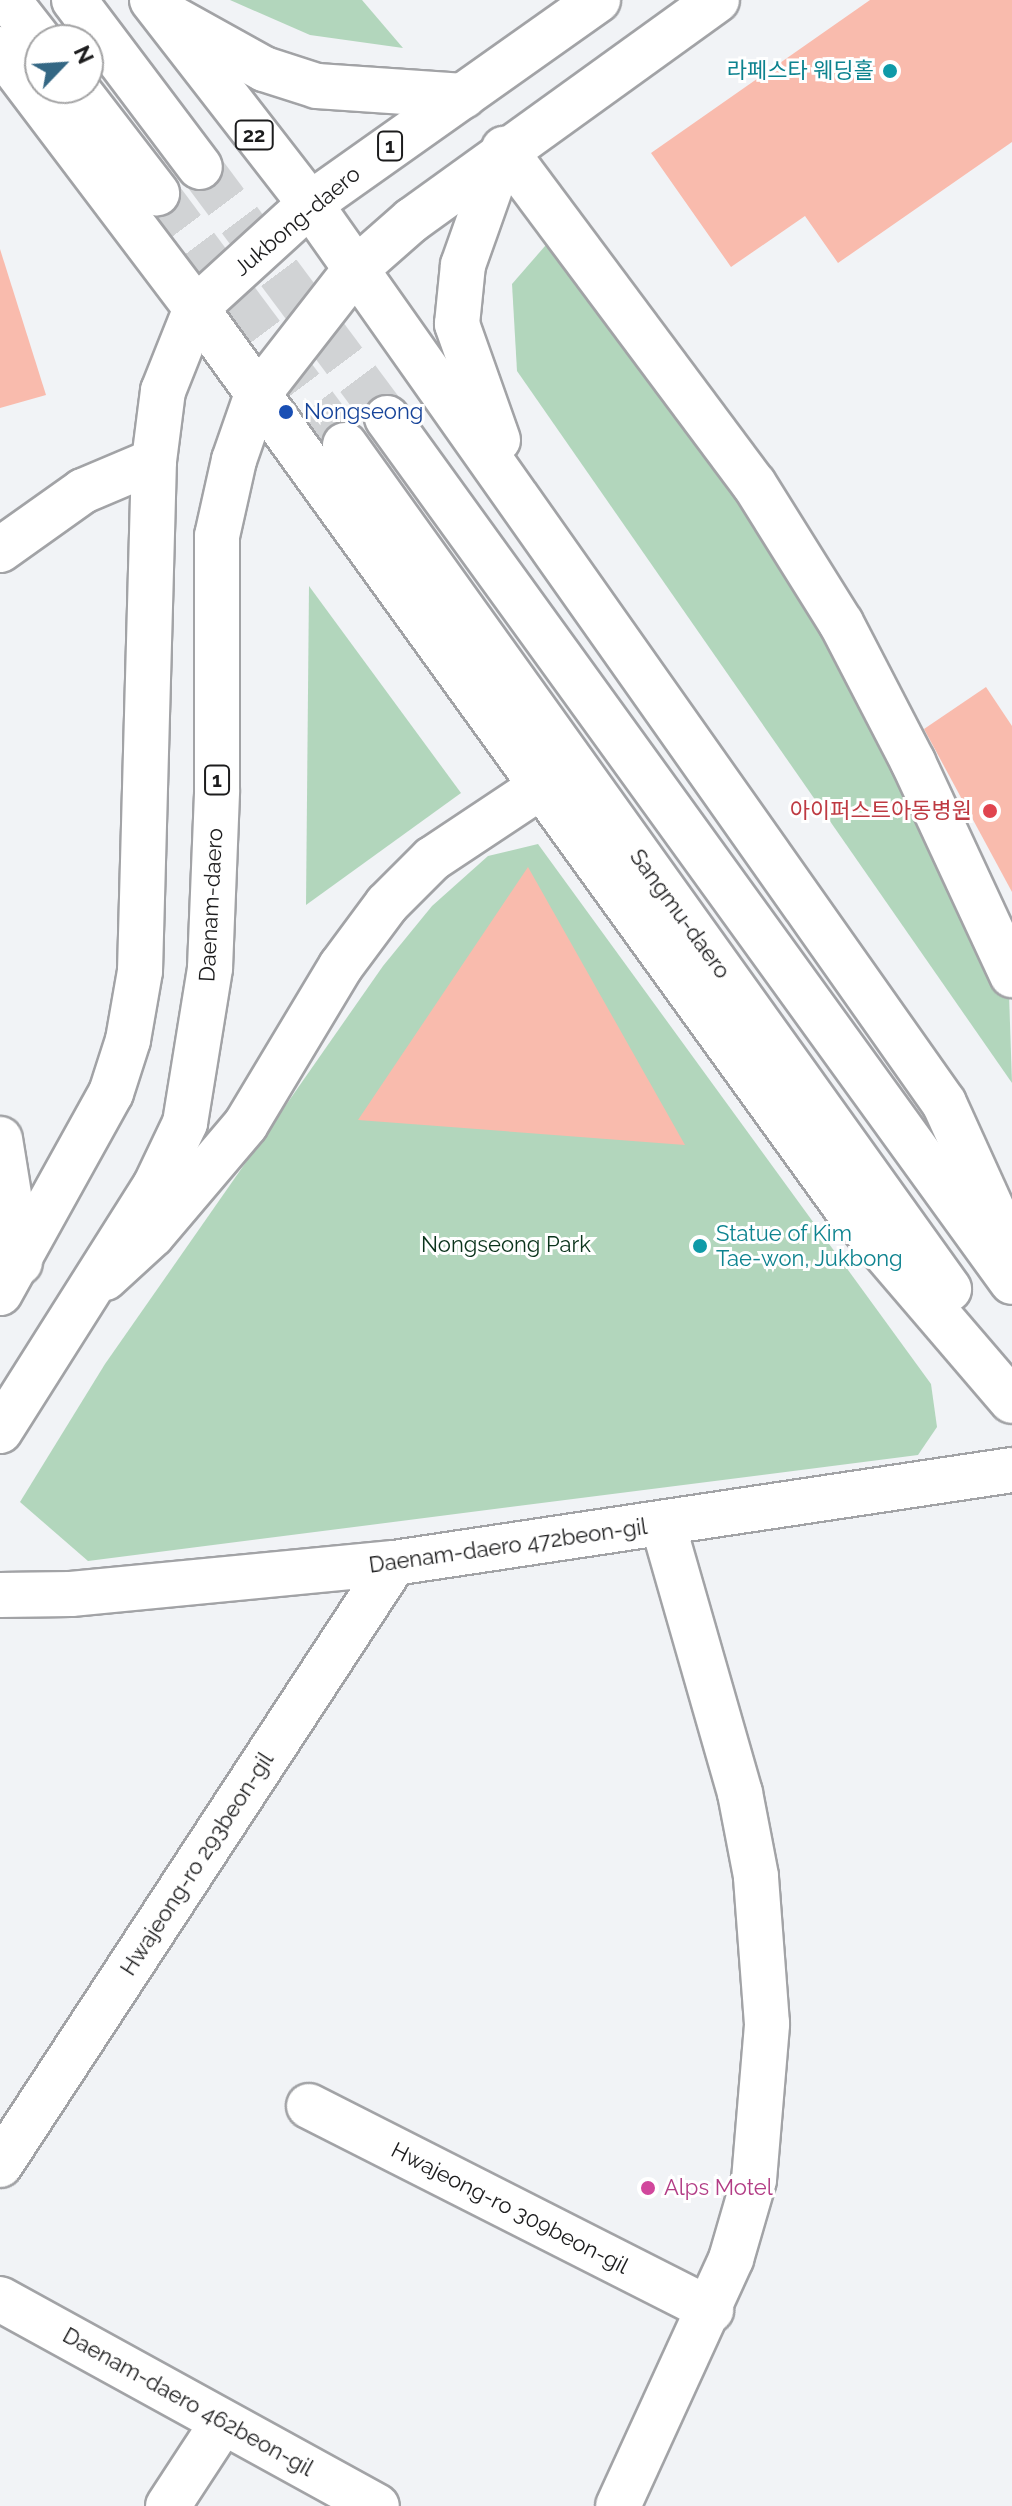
<!DOCTYPE html>
<html>
<head>
<meta charset="utf-8">
<style>
  body { margin:0 }
  #map { position:relative; width:1012px; height:2506px; overflow:hidden; background:#f1f3f6; font-family:Raleway,"Noto Sans KR",sans-serif }
  div>[style] { position:absolute }
  [style*='--x'] { left:calc(var(--x)*1px); top:calc(var(--y)*1px); width:calc(var(--w)*1px); rotate:calc(var(--a)*1deg) }
  .green>* { inset:0; background:#b2d6bc }
  .building>* { inset:0; background:#f9bbad }
  .minor-tunnel>* { height:44px; margin-top:-22px; transform-origin:0; background:repeating-linear-gradient(90deg,#d1d3d5 0 44px,transparent 0 66px) }
  .roads { filter:drop-shadow(2px 0 #a2a3a6) drop-shadow(-2px 0 #a2a3a6) drop-shadow(0 2px #a2a3a6) drop-shadow(0 -2px #a2a3a6) }
  .minor>* { height:44px; margin:-22px; padding:0 22px; transform-origin:22px; border-radius:22px; background:#fff }
  .major>* { height:44px; margin:-22px; padding:0 22px; transform-origin:22px; border-radius:22px; background:#fff }
  .dots>* { width:22px; height:22px; translate:-50% -50%; box-sizing:border-box; border:4px solid #fff; border-radius:50% }
  span { translate:-50% -50%; white-space:nowrap; text-align:center; line-height:1.15; -webkit-text-stroke:6px #fff; paint-order:stroke }
  .shield-label span { padding:2px 6px; background:#fff; border:2px solid; border-radius:6px; -webkit-text-stroke-width:0 }
  .shield-label { font-size:20px; color:#1c1c1d; font-weight:700 }
  .culture-label { font-size:22px; color:#0d838f }
  .right { translate:-100% -50%; text-align:right }
  .left { translate:0 -50%; text-align:left }
  .street-label { font-size:22px; color:#1c1c1d }
  .transit-label { font-size:22px; color:#164399 }
  .health-label { font-size:22px; color:#be3a42 }
  .park-label { font-size:22px; color:#0a331b }
  .hotel-label { font-size:22px; color:#b23c85 }
  .north { position:absolute; left:24px; top:24px; width:80px; height:80px; box-sizing:border-box; background:#fff; border:2px solid #a4a4a5; border-radius:50%; rotate:65deg; font-size:22px; font-weight:700; line-height:32px; text-align:center; color:#1c1c1d }
  .north::after { content:''; display:block; margin:auto; width:28px; height:36px; background:#346784; clip-path:polygon(50% 0,100% 100%,50% 72%,0 100%) }
</style>
</head>
<body>
<div id="map">
  <div class="green">
    <div style="clip-path:polygon(230px 0,362px 0,403px 48px,310px 35px)"></div>
    <div style="clip-path:polygon(552px 238px,809px 593px,1009px 994px,1012px 1083px,517px 371px,512px 284px)"></div>
    <div style="clip-path:polygon(309px 586px,461px 793px,306px 905px)"></div>
    <div style="clip-path:polygon(538px 844px,931px 1384px,937px 1427px,918px 1455px,88px 1561px,20px 1502px,105px 1364px,383px 966px,432px 906px,488px 856px)"></div>
  </div>
  <div class="building">
    <div style="clip-path:polygon(870px 0,1012px 0,1012px 142px,838px 263px,805px 216px,731px 267px,651px 153px)"></div>
    <div style="clip-path:polygon(0 249px,46px 395px,0 408px)"></div>
    <div style="clip-path:polygon(986px 687px,1012px 726px,1012px 892px,924px 729px)"></div>
    <div style="clip-path:polygon(528px 867px,685px 1145px,358px 1120px)"></div>
  </div>
  <div class="minor-tunnel">
    <div style="--x:200;--y:167;--w:313;--a:53.3"></div>
    <div style="--x:157;--y:193;--w:314;--a:53.3"></div>
  </div>
  <div class="roads">
    <div class="minor">
      <div style="--x:504;--y:149;--w:418;--a:53.3"></div>
      <div style="--x:754;--y:484;--w:164;--a:58"></div>
      <div style="--x:841;--y:623;--w:157;--a:62.6"></div>
      <div style="--x:913;--y:762;--w:235;--a:65.1"></div>
      <div style="--x:196;--y:308;--w:1107;--a:54.16"></div>
      <div style="--x:844;--y:1205;--w:258;--a:49.4"></div>
      <div style="--x:387;--y:418;--w:1066;--a:54.12"></div>
      <div style="--x:345;--y:445;--w:1038;--a:54.41"></div>
      <div style="--x:0;--y:550;--w:102;--a:-35.4"></div>
      <div style="--x:83;--y:491;--w:77;--a:-22.9"></div>
      <div style="--x:0;--y:1139;--w:125;--a:80.8"></div>
      <div style="--x:105;--y:1278;--w:64;--a:-42.5"></div>
      <div style="--x:152;--y:1235;--w:145;--a:-49.7"></div>
      <div style="--x:246;--y:1124;--w:184;--a:-59"></div>
      <div style="--x:341;--y:966;--w:77;--a:-53.4"></div>
      <div style="--x:387;--y:904;--w:64;--a:-45"></div>
      <div style="--x:432;--y:859;--w:128;--a:-33.6"></div>
      <div style="--x:0;--y:1595;--w:71;--a:-0.8"></div>
      <div style="--x:71;--y:1594;--w:324;--a:-5.5"></div>
      <div style="--x:394;--y:1563;--w:625;--a:-8.56"></div>
      <div style="--x:309;--y:2106;--w:451;--a:26.9"></div>
      <div style="--x:0;--y:2165;--w:719;--a:-56.8"></div>
      <div style="--x:0;--y:2299;--w:430;--a:28.8"></div>
      <div style="--x:168;--y:2506;--w:100;--a:-56.8"></div>
      <div style="--x:618;--y:2506;--w:272;--a:-65.4"></div>
      <div style="--x:731;--y:2259;--w:82;--a:-73.8"></div>
      <div style="--x:754;--y:2180;--w:157;--a:-85.2"></div>
      <div style="--x:767;--y:2024;--w:148;--a:-94.3"></div>
      <div style="--x:756;--y:1876;--w:85;--a:-100.9"></div>
      <div style="--x:740;--y:1793;--w:280;--a:-106"></div>
    </div>
    <div class="major">
      <div style="--x:8;--y:0;--w:52;--a:52"></div>
      <div style="--x:74;--y:0;--w:209;--a:53"></div>
      <div style="--x:152;--y:0;--w:258;--a:52.2"></div>
      <div style="--x:310;--y:204;--w:1100;--a:54.81"></div>
      <div style="--x:944;--y:1103;--w:165;--a:65.6"></div>
      <div style="--x:174;--y:19;--w:103;--a:29.1"></div>
      <div style="--x:264;--y:69;--w:56;--a:17.8"></div>
      <div style="--x:317;--y:86;--w:147;--a:3.9"></div>
      <div style="--x:0;--y:49;--w:325;--a:52.9"></div>
      <div style="--x:76;--y:88;--w:133;--a:52.4"></div>
      <div style="--x:498;--y:440;--w:123;--a:-109.5"></div>
      <div style="--x:457;--y:324;--w:59;--a:-84.2"></div>
      <div style="--x:463;--y:265;--w:123;--a:-70.5"></div>
      <div style="--x:0;--y:1293;--w:229;--a:-61"></div>
      <div style="--x:111;--y:1093;--w:56;--a:-72.2"></div>
      <div style="--x:128;--y:1040;--w:70;--a:-80.1"></div>
      <div style="--x:140;--y:971;--w:510;--a:-88.43"></div>
      <div style="--x:154;--y:461;--w:71;--a:-82.7"></div>
      <div style="--x:163;--y:391;--w:89;--a:-68.3"></div>
      <div style="--x:196;--y:308;--w:154;--a:-42.4"></div>
      <div style="--x:310;--y:204;--w:353;--a:-35.3"></div>
      <div style="--x:0;--y:1431;--w:290;--a:-57.7"></div>
      <div style="--x:155;--y:1186;--w:70;--a:-64.5"></div>
      <div style="--x:185;--y:1123;--w:157;--a:-80.8"></div>
      <div style="--x:210;--y:968;--w:178;--a:-87.7"></div>
      <div style="--x:217;--y:790;--w:254;--a:-90"></div>
      <div style="--x:217;--y:536;--w:78;--a:-77.4"></div>
      <div style="--x:234;--y:460;--w:67;--a:-70.8"></div>
      <div style="--x:256;--y:397;--w:161;--a:-52.1"></div>
      <div style="--x:355;--y:270;--w:76;--a:-41.3"></div>
      <div style="--x:412;--y:220;--w:376;--a:-35.8"></div>
    </div>
  </div>
  <div class="dots">
    <div style="left:890px;top:71px;background:#0f9aa8"></div>
    <div style="left:286px;top:412px;background:#1a4fb4"></div>
    <div style="left:990px;top:811px;background:#e0444e"></div>
    <div style="left:700px;top:1246px;background:#0f9aa8"></div>
    <div style="left:648px;top:2188px;background:#d1479c"></div>
  </div>
  <div class="shield-label">
    <span style="left:254px;top:135px">22</span>
    <span style="left:390px;top:146px">1</span>
    <span style="left:217px;top:780px">1</span>
  </div>
  <div class="culture-label">
    <span class="right" style="left:874px;top:71px">라페스타 웨딩홀</span>
    <span class="left" style="left:716px;top:1246px">Statue of Kim<br>Tae-won, Jukbong</span>
  </div>
  <div class="street-label">
    <span style="left:297px;top:221px;rotate:-40deg">Jukbong-daero</span>
    <span style="left:211px;top:905px;rotate:-87deg">Daenam-daero</span>
    <span style="left:680px;top:914px;rotate:54deg">Sangmu-daero</span>
    <span style="left:508px;top:1546px;rotate:-8deg">Daenam-daero 472beon-gil</span>
    <span style="left:197px;top:1864px;rotate:-57deg">Hwajeong-ro 293beon-gil</span>
    <span style="left:510px;top:2208px;rotate:27deg">Hwajeong-ro 309beon-gil</span>
    <span style="left:188px;top:2402px;rotate:29deg">Daenam-daero 462beon-gil</span>
  </div>
  <div class="transit-label">
    <span class="left" style="left:304px;top:412px">Nongseong</span>
  </div>
  <div class="health-label">
    <span class="right" style="left:972px;top:811px">아이퍼스트아동병원</span>
  </div>
  <div class="park-label">
    <span style="left:506px;top:1245px">Nongseong Park</span>
  </div>
  <div class="hotel-label">
    <span class="left" style="left:664px;top:2188px">Alps Motel</span>
  </div>
  <div class="north">N</div>
</div>
</body>
</html>
